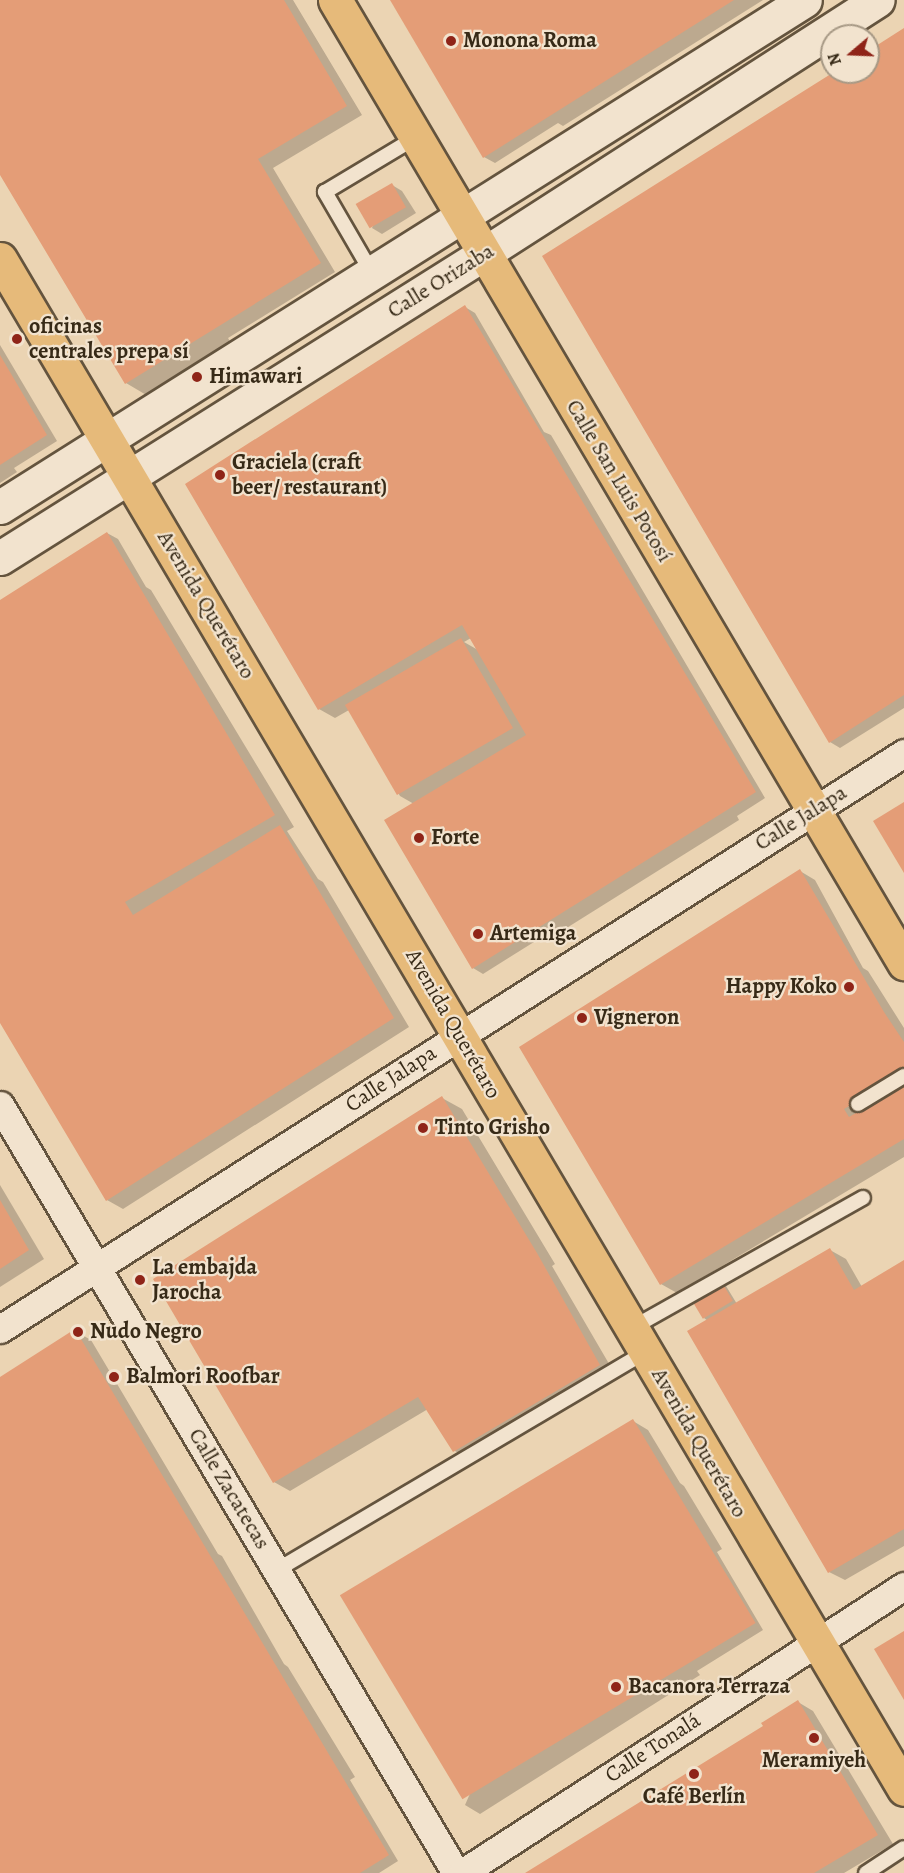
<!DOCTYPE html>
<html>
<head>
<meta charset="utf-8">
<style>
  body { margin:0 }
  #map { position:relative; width:904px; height:1873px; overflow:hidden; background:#ebd4b3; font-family:Alegreya,serif }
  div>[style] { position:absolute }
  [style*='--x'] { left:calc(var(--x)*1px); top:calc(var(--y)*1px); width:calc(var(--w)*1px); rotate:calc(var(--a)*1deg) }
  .shadow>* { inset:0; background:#0003 }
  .building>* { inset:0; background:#e49d77; transform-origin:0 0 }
  .roads { filter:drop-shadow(2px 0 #64543e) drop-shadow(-2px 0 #64543e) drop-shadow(0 2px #64543e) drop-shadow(0 -2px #64543e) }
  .lane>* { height:14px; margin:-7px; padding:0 7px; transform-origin:7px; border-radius:7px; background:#f2e3ce }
  .street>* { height:27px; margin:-13.5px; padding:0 13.5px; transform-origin:13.5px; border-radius:13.5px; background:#f2e3ce }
  .secondary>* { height:33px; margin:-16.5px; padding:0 16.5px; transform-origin:16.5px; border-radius:16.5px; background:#f2e3ce }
  .primary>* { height:33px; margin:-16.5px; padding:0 16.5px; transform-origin:16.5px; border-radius:16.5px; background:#e6ba7a }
  .dots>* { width:16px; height:16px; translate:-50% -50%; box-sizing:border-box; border:3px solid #f2e3ce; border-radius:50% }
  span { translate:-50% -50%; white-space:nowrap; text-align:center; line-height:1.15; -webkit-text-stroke:4.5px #f2e3ce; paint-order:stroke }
  .poi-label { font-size:22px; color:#372a17; font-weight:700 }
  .left { translate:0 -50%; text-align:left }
  .right { translate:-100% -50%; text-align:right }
  .street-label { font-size:22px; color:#372a17 }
  .north { position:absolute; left:820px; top:24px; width:60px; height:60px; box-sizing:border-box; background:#f2e3ce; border:2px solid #a79985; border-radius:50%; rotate:251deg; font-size:16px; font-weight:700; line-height:24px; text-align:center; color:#372a17 }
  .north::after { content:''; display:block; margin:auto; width:21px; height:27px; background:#8f2418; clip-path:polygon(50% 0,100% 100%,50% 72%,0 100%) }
</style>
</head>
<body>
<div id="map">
  <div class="shadow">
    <div style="clip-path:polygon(0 0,293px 0,362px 115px,273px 168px,335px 272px,228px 338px,234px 348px,153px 399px,126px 383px,0 173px)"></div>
    <div style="clip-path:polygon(391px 0,763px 0,563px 126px,558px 123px,495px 163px,484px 157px)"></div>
    <div style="clip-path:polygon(904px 30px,904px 708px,840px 748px,830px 742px,837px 72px,868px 72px,868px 52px)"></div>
    <div style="clip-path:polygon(392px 185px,402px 191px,416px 213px,382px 234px,372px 228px)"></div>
    <div style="clip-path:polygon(evenodd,465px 307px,475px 313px,544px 432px,551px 435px,765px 798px,737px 816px,739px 820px,557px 934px,549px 929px,550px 932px,483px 974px,473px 968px,414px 804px,400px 796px,349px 710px,335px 718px,319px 709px,465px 307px,471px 638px,478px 650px,464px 642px,471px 638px)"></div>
    <div style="clip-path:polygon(0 345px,57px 441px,14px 468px,17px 472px,0 483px)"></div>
    <div style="clip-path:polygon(107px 533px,118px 539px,146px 587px,151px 590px,294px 827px,287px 831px,318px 879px,323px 882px,409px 1027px,123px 1209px,107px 1200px,0 1020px,0 602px)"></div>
    <div style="clip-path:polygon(800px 871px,815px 880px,863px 968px,868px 971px,904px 1028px,904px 1157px,677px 1293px,661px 1284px)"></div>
    <div style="clip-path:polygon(442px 1098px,462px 1109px,555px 1264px,552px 1266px,615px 1374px,470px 1460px,455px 1451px,428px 1409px,290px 1491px,274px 1482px)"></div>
    <div style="clip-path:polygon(0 1185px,44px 1259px,0 1287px)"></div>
    <div style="clip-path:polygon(830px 1250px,846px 1259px,862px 1287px,904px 1262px,904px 1546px,845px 1580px,829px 1572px,708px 1321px,704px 1318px,721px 1283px,726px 1286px,737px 1304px)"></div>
    <div style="clip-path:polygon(75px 1331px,91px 1340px,218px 1554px,222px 1556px,284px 1664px,288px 1667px,355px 1777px,350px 1780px,398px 1861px,379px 1873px,0 1873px,0 1379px)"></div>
    <div style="clip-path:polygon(633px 1421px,648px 1430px,680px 1483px,684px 1486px,722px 1549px,717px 1552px,763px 1630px,697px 1671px,700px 1675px,480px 1814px,465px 1805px)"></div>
    <div style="clip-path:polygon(798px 1702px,813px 1711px,893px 1844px,844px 1873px,528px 1873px,765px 1727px)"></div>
  </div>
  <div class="building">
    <div style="clip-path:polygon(0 0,284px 0,347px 106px,258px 159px,321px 263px,125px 384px,0 175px)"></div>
    <div style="clip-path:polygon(390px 0,734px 0,483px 158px)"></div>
    <div style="clip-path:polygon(904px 28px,904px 695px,829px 743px,542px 256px,834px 72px,868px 72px,868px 51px)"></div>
    <div style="left:392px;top:183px;width:28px;height:42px;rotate:60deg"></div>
    <div style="clip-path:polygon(465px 305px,756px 792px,472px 969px,384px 820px,526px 735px,462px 625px,318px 710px,185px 484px)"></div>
    <div style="clip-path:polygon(0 355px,47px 435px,0 465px)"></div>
    <div style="clip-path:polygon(107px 532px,275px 815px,125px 902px,133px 915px,280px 825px,394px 1018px,106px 1201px,0 1023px,0 600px)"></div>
    <div style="left:461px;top:638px;width:104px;height:134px;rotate:60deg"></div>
    <div style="clip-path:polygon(904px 802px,904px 873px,873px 821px)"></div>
    <div style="clip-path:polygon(800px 869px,884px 1012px,904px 1042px,904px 1074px,844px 1109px,849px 1117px,904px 1085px,904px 1139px,660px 1285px,519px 1047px)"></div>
    <div style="clip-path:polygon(442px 1096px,537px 1253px,600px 1365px,453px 1452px,418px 1397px,273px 1483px,153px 1279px)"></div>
    <div style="clip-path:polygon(0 1200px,29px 1250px,0 1269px)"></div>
    <div style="clip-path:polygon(830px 1248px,854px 1290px,904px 1260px,904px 1529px,828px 1573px,687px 1331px)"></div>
    <div style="left:721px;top:1281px;width:23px;height:35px;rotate:59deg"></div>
    <div style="clip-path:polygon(75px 1329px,389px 1855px,360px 1873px,0 1873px,0 1377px)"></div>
    <div style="left:633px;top:1419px;width:238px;height:342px;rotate:59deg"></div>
    <div style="clip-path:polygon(904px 1631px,904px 1700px,874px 1649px)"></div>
    <div style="clip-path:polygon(798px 1700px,878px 1835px,814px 1873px,525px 1873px,763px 1726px,761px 1723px)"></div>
  </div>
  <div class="roads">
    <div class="lane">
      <div style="--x:372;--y:273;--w:94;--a:-120.1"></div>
      <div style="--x:325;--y:192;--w:105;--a:-31"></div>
      <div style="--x:858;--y:1104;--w:54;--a:-31.3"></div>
      <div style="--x:632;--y:1328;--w:265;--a:-29.4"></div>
      <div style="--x:277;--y:1570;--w:428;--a:-30.6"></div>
      <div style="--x:866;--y:1873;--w:45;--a:-33.3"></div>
    </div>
    <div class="street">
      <div style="--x:0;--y:1105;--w:893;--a:59.3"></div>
      <div style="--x:0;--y:1329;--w:1072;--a:-32.5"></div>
      <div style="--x:462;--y:1873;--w:527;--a:-33"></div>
    </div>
    <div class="secondary">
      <div style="--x:0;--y:507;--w:951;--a:-32.2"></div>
      <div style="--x:0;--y:558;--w:573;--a:-32.16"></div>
      <div style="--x:485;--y:253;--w:467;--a:-32.8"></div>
    </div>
    <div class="primary">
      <div style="--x:335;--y:0;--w:1119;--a:59.42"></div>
      <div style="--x:0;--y:259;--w:1777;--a:59.42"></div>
    </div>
  </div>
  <div class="dots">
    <div style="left:451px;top:41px;background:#8f2418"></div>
    <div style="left:17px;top:339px;background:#8f2418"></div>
    <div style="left:197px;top:377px;background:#8f2418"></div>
    <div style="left:220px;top:475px;background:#8f2418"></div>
    <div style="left:419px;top:838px;background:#8f2418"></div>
    <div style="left:478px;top:934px;background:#8f2418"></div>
    <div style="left:849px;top:987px;background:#8f2418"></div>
    <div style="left:582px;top:1018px;background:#8f2418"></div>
    <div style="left:423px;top:1128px;background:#8f2418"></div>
    <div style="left:140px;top:1280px;background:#8f2418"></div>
    <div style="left:78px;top:1332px;background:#8f2418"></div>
    <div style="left:114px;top:1377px;background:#8f2418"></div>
    <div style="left:616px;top:1687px;background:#8f2418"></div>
    <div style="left:814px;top:1738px;background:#8f2418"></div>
    <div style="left:694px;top:1774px;background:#8f2418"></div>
  </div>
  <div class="poi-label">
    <span class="left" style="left:463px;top:41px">Monona Roma</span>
    <span class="left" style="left:29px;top:339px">oficinas<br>centrales prepa sí</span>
    <span class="left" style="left:209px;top:377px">Himawari</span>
    <span class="left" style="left:232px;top:475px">Graciela (craft<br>beer/ restaurant)</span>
    <span class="left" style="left:431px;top:838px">Forte</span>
    <span class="left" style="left:490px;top:934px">Artemiga</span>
    <span class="right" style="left:837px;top:987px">Happy Koko</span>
    <span class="left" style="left:594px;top:1018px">Vigneron</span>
    <span class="left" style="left:435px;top:1128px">Tinto Grisho</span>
    <span class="left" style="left:152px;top:1280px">La embajda<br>Jarocha</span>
    <span class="left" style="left:90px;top:1332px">Nudo Negro</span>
    <span class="left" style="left:126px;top:1377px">Balmori Roofbar</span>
    <span class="left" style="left:628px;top:1687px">Bacanora Terraza</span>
    <span style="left:814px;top:1761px">Meramiyeh</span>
    <span style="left:694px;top:1797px">Café Berlín</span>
  </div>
  <div class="street-label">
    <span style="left:441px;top:281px;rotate:-32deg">Calle Orizaba</span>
    <span style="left:619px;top:481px;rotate:59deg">Calle San Luis Potosí</span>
    <span style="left:206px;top:605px;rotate:59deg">Avenida Querétaro</span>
    <span style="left:801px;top:818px;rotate:-32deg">Calle Jalapa</span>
    <span style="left:453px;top:1024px;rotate:60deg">Avenida Querétaro</span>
    <span style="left:391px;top:1079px;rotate:-33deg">Calle Jalapa</span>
    <span style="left:699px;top:1443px;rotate:60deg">Avenida Querétaro</span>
    <span style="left:229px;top:1489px;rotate:59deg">Calle Zacatecas</span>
    <span style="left:653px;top:1748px;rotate:-33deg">Calle Tonalá</span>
  </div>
  <div class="north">N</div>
</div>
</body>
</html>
